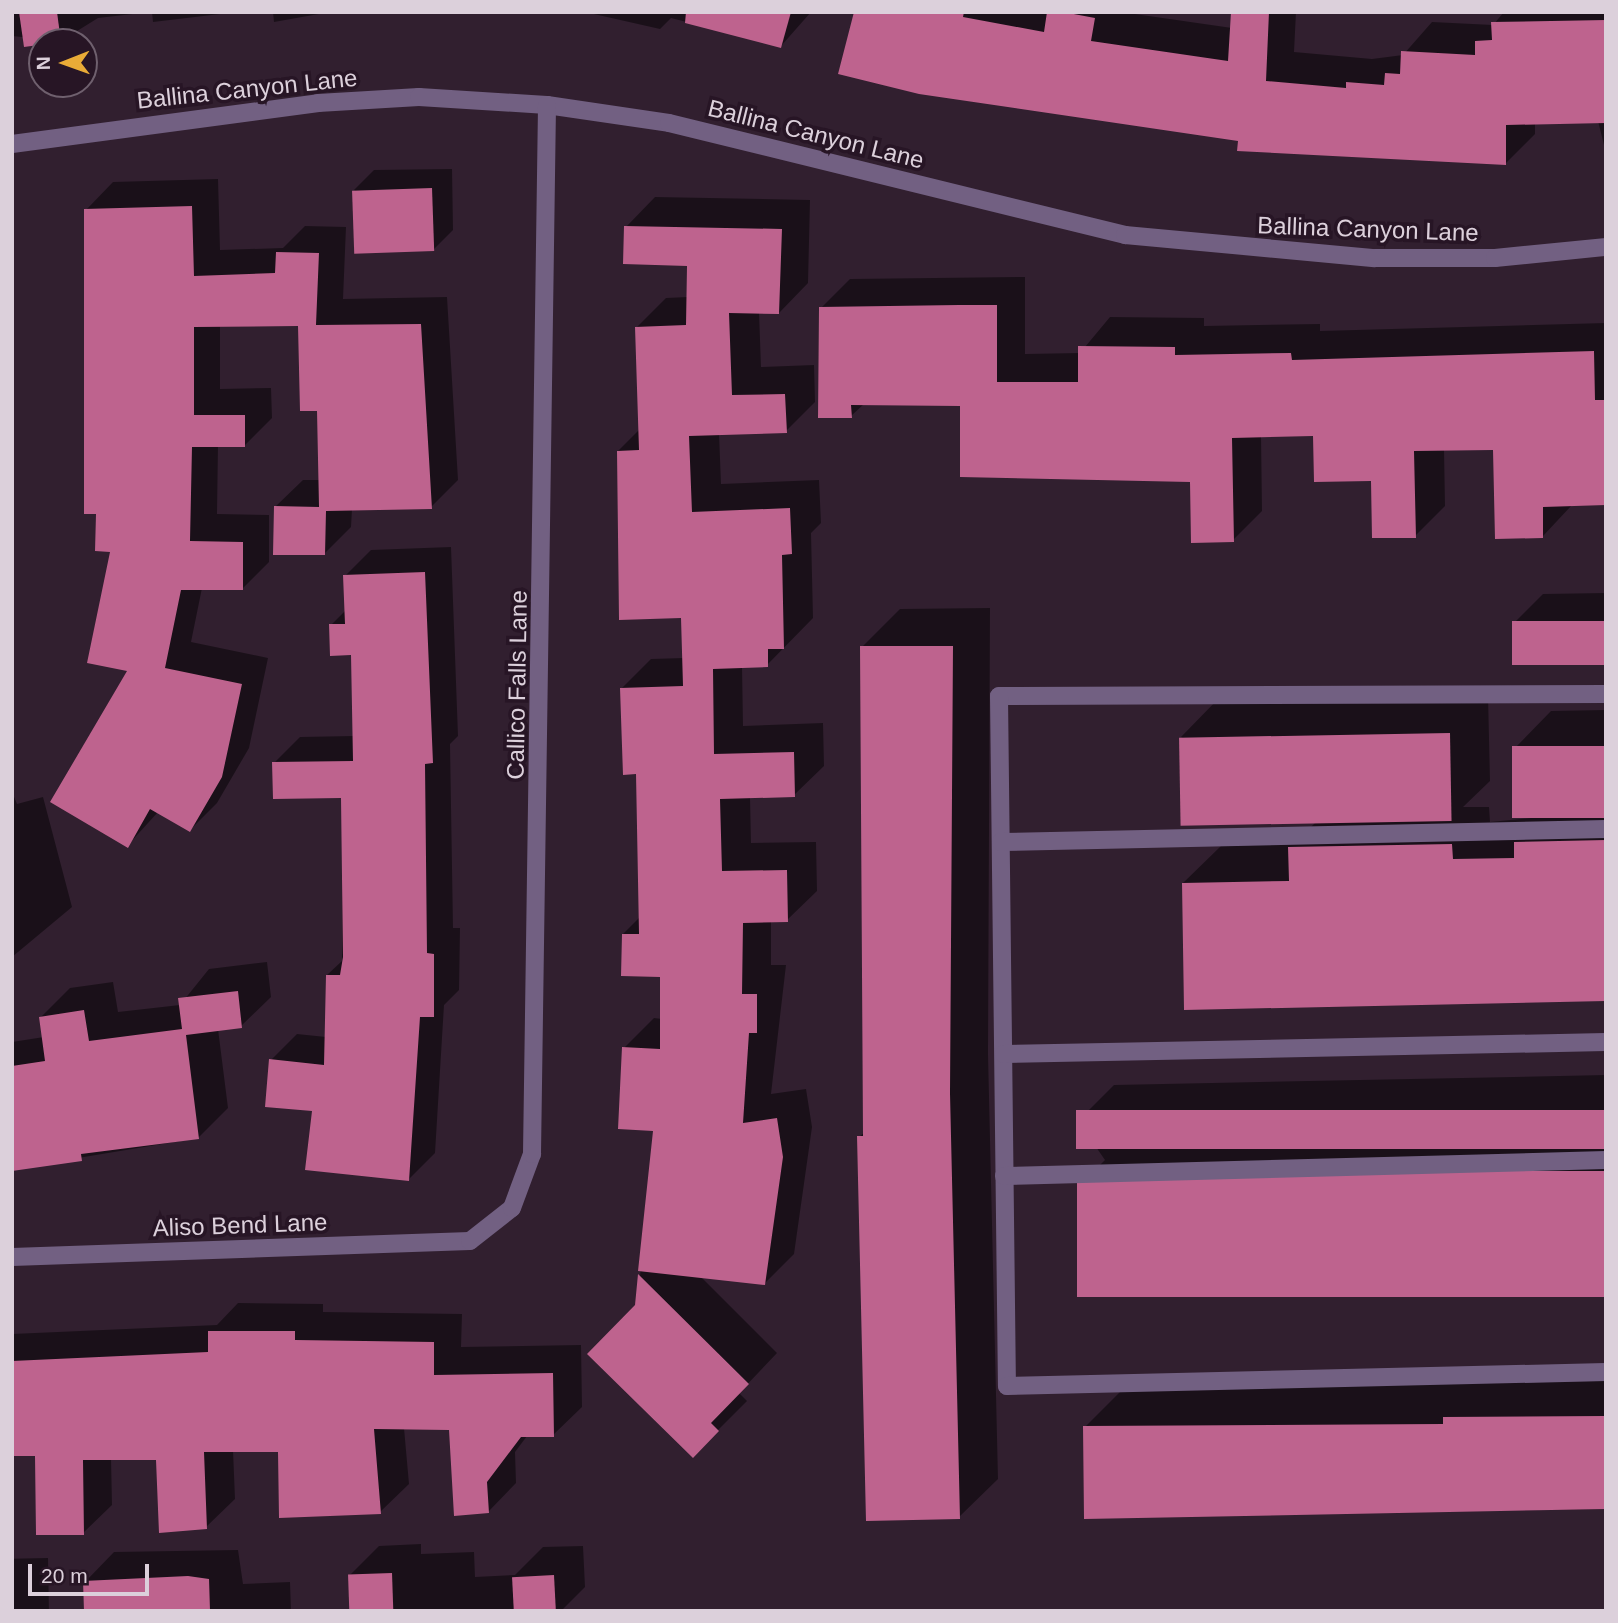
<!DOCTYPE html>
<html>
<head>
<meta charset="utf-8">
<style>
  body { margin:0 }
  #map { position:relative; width:1618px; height:1623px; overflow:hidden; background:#311f2f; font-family:Helvetica,sans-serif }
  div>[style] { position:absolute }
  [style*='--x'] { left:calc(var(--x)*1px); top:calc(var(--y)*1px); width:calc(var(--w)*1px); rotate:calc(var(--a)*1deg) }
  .shadow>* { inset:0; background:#0007; transform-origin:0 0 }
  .building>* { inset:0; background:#be638e; transform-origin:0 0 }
  .minor>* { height:18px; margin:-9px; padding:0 9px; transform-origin:9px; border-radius:9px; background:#726082 }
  span { translate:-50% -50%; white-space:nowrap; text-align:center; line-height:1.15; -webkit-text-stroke:7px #271525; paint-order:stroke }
  .street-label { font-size:24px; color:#dcd0db }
  .frame { position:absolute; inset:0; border:14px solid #dcd0db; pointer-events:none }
  .north { position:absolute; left:28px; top:28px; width:70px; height:70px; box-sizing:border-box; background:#271525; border:2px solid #6f606e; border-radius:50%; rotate:269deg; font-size:19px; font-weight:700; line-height:28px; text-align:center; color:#dcd0db }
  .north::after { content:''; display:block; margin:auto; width:24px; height:32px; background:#e9ab37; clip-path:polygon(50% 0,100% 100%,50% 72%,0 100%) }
  .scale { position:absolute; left:28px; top:1564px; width:121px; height:32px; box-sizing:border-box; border:4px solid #dcd0db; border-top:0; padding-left:9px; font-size:21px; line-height:24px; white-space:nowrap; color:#dcd0db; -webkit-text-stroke:5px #271525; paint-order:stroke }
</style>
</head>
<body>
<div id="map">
  <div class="shadow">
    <div style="clip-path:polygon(12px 12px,150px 12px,98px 18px,61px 41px,12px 36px)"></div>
    <div style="clip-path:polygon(152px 12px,237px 12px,153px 22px)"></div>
    <div style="clip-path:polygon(273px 12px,330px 12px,274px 22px)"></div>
    <div style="clip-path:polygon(585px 12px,811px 12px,781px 46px,671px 18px,660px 29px)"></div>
    <div style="clip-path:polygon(856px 12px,1121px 12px,1232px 28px,1233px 12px,1296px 12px,1294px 52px,1372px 59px,1403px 55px,1432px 22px,1493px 25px,1504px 12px,1606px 12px,1606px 153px,1598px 121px,1535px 123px,1535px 134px,1506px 163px,1239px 149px,1239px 140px)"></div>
    <div style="clip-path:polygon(452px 169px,453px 230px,433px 250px,354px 190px,374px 170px)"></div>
    <div style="clip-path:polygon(218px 179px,220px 250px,283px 248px,305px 226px,346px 227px,343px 299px,447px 297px,458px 480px,431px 507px,352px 509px,351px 527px,324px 554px,275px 507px,303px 480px,320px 480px,319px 409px,300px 324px,220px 325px,220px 389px,271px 388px,272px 418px,245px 445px,218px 445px,217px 514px,269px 515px,269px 562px,242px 589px,202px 588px,191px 642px,268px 658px,249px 748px,217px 803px,190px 830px,158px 812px,128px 845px,129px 670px,113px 550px,97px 512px,86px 210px,113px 182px)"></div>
    <div style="clip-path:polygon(655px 197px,810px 200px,808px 283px,779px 313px,759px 312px,761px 367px,814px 365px,815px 402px,786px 431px,719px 433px,721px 484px,819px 480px,821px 523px,811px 533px,813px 618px,767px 665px,742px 666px,743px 726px,823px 723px,824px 766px,794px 795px,750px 797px,751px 843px,816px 842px,817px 891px,787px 920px,771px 920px,771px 965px,786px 965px,771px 1094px,806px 1089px,812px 1127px,794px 1254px,764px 1284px,700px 1276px,777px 1353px,739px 1393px,747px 1401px,693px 1455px,637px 1306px,655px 1129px,624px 1048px,654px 1018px,662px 1019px,662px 975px,623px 934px,640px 917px,638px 772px,622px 688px,651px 659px,684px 658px,682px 616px,618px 451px,640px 429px,637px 327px,666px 298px,688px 297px,688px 264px,626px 227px)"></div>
    <div style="clip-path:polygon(1025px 277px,1025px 354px,1080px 353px,1110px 317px,1204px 318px,1204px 326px,1320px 324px,1320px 331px,1606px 323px,1606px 504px,1572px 505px,1543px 536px,1495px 448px,1444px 449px,1445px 506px,1415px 536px,1373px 480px,1315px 434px,1261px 435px,1262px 511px,1233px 540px,1192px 480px,961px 404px,864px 404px,851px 416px,821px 308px,850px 279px)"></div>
    <div style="clip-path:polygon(451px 547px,458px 736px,450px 744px,453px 928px,460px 928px,459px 990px,444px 1005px,435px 1153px,409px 1179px,314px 1110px,271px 1060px,297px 1034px,326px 1037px,327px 975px,342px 961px,343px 796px,274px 763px,300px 737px,354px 736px,352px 653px,331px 625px,346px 610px,345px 576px,371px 550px)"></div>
    <div style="clip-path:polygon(1606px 593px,1606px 663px,1513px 624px,1543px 594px)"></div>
    <div style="clip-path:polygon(990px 608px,988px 1054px,998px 1479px,959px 1517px,859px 1137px,865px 1132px,862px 647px,900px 609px)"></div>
    <div style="clip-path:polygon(1488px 695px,1490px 781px,1463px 807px,1489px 807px,1490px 822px,1541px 817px,1514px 749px,1551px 711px,1606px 710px,1606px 999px,1183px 883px,1221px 846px,1294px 844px,1319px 819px,1181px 737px,1219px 698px)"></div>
    <div style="clip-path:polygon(12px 792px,17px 804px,43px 797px,72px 907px,12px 957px)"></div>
    <div style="clip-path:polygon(267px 962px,271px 997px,241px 1026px,218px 1029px,228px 1108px,198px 1138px,12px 1169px,12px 1042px,44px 1037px,41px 1017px,70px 988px,113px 982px,118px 1012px,180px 1005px,209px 969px)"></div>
    <div style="clip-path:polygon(1606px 1075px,1606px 1295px,1079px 1186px,1105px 1160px,1078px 1121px,1114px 1085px)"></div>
    <div style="clip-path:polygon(238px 1303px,323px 1304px,323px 1312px,462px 1314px,461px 1347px,581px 1345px,582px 1407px,553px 1435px,527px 1436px,515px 1452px,516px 1483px,488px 1512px,451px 1428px,404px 1428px,409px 1484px,380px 1512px,280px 1450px,233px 1450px,235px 1499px,206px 1527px,158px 1458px,111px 1458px,112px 1505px,83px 1533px,37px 1454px,12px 1454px,12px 1334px,217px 1325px)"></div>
    <div style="clip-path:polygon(1606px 1381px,1606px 1509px,1086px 1517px,1085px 1427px,1124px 1388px)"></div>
    <div style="clip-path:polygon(421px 1544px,421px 1554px,474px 1552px,475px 1577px,515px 1575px,543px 1547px,583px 1546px,585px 1587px,561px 1611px,351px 1611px,350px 1575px,379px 1546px)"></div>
    <div style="clip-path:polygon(238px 1550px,243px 1584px,290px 1582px,291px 1611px,86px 1611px,85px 1582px,114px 1552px)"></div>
    <div style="left:48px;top:1558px;width:53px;height:36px;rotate:89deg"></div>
  </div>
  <div class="building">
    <div style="clip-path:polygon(19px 12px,57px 12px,61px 42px,24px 47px)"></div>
    <div style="clip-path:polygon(686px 12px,791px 12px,781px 48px,685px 23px)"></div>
    <div style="clip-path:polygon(854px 12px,964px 12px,963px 17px,1044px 32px,1047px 12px,1063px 12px,1095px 18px,1091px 41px,1228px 61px,1231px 12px,1269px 12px,1266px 81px,1346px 88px,1346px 82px,1384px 85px,1385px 73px,1400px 74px,1401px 51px,1475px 55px,1475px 41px,1492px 40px,1491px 22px,1606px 20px,1606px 123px,1506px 125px,1506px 165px,1237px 151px,1238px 141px,919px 94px,838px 74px)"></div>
    <div style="left:432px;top:188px;width:63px;height:80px;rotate:88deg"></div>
    <div style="clip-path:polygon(192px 206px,194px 276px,275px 273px,276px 252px,319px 253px,316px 325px,421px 324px,432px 509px,326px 511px,325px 555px,273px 555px,274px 506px,319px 507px,317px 411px,300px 411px,298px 326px,194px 327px,194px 415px,245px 415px,245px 447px,192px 447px,190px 541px,243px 542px,243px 590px,181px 590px,165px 668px,242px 684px,222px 777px,190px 832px,150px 809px,128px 848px,50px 802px,127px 671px,87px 663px,110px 552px,95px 551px,96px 514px,84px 514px,84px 209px)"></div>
    <div style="clip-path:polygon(624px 226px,782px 229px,779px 314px,729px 313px,732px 395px,785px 394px,787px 433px,689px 436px,692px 512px,790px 508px,792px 554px,782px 555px,784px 649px,768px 649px,768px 667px,713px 669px,714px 754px,794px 752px,795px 797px,720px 799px,722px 871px,787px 870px,788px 922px,743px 923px,742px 994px,757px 994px,757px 1033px,749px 1033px,743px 1123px,777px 1118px,783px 1157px,765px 1285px,638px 1271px,653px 1131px,618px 1129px,622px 1047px,660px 1049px,660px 977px,621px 976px,622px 934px,639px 934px,636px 774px,623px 775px,620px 688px,683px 686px,681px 618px,619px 620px,617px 451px,639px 450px,635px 327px,686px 325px,687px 266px,623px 264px)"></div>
    <div style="clip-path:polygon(959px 305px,997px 305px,997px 382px,1078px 382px,1078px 346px,1175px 347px,1175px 355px,1291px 353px,1292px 360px,1594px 351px,1595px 400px,1606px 400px,1606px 505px,1543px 507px,1543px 538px,1495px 539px,1493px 450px,1414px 451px,1416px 538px,1372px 538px,1371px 481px,1314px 482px,1313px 436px,1232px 438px,1234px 542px,1191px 543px,1190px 482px,960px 477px,960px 406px,851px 405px,852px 418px,818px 418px,819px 307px)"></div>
    <div style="clip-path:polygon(425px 572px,433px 763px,425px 764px,427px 953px,434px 954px,434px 1017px,420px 1017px,409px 1181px,305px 1170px,312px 1111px,265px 1107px,269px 1059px,324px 1065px,326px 975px,340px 975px,343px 957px,341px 798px,273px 799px,272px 762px,353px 761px,351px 655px,330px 656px,329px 624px,345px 624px,343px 575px)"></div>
    <div style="left:1606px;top:621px;width:44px;height:94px;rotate:90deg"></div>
    <div style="clip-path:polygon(860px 646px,953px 646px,950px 1093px,960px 1519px,866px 1521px,857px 1136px,863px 1136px)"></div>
    <div style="left:1450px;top:733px;width:88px;height:271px;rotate:89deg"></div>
    <div style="left:1606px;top:746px;width:72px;height:94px;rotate:90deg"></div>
    <div style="clip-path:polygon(1606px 840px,1606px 1001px,1184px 1010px,1182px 883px,1289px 881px,1288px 847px,1452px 844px,1453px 859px,1514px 858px,1514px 842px)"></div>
    <div style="clip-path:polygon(238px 991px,242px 1028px,186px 1035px,199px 1139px,81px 1154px,82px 1161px,12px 1171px,12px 1066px,45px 1061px,39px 1017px,84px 1010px,89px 1041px,182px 1029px,178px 998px)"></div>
    <div style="left:1606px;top:1110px;width:39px;height:530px;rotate:90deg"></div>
    <div style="left:1606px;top:1171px;width:126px;height:529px;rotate:90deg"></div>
    <div style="clip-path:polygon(638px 1274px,749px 1384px,711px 1423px,719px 1431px,693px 1458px,587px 1354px,635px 1305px)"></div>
    <div style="clip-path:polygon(208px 1331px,295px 1331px,295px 1340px,434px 1342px,434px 1375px,553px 1373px,554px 1437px,521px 1437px,487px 1482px,489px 1513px,454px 1516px,449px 1430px,374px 1429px,381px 1514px,279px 1518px,278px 1452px,204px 1452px,207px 1529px,159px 1533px,156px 1460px,83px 1460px,84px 1535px,36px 1535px,35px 1456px,12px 1456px,12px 1361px,208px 1352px)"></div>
    <div style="clip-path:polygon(1606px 1416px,1606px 1509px,1084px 1519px,1083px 1426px,1443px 1424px,1443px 1417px)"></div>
    <div style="left:392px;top:1573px;width:38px;height:44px;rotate:88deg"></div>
    <div style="left:554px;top:1575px;width:36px;height:42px;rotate:87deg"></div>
    <div style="clip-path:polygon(188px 1576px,209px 1579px,210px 1611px,84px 1611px,83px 1581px)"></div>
  </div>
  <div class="minor">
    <div style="--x:12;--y:144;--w:309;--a:-7.6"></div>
    <div style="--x:318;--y:103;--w:101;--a:-3.4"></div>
    <div style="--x:419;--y:97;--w:128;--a:3.6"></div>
    <div style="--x:547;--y:105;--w:123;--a:8.4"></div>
    <div style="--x:669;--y:123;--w:470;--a:13.8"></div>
    <div style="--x:1125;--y:235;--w:251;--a:5.3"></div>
    <div style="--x:1375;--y:258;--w:120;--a:0"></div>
    <div style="--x:1495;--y:258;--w:112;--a:-5.7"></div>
    <div style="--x:1606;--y:694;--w:607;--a:179.81"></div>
    <div style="--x:999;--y:696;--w:690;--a:89.34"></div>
    <div style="--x:1007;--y:1386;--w:599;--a:-1.34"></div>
    <div style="--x:1001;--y:842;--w:605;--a:-1.23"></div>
    <div style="--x:1004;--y:1054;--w:602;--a:-1.14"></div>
    <div style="--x:1004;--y:1176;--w:602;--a:-1.52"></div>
    <div style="--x:12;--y:1257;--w:458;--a:-2"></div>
    <div style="--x:470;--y:1241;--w:53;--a:-38.2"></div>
    <div style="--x:512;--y:1208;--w:58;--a:-69.7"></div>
    <div style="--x:532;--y:1154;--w:1049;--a:-89.18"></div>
  </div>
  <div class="street-label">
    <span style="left:247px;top:89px;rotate:-6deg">Ballina Canyon Lane</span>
    <span style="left:816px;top:134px;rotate:14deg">Ballina Canyon Lane</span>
    <span style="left:1368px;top:229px;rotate:2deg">Ballina Canyon Lane</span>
    <span style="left:517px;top:685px;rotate:-89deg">Callico Falls Lane</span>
    <span style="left:240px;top:1225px;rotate:-2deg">Aliso Bend Lane</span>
  </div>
  <div class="frame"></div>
  <div class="north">N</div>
  <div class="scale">20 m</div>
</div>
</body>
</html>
